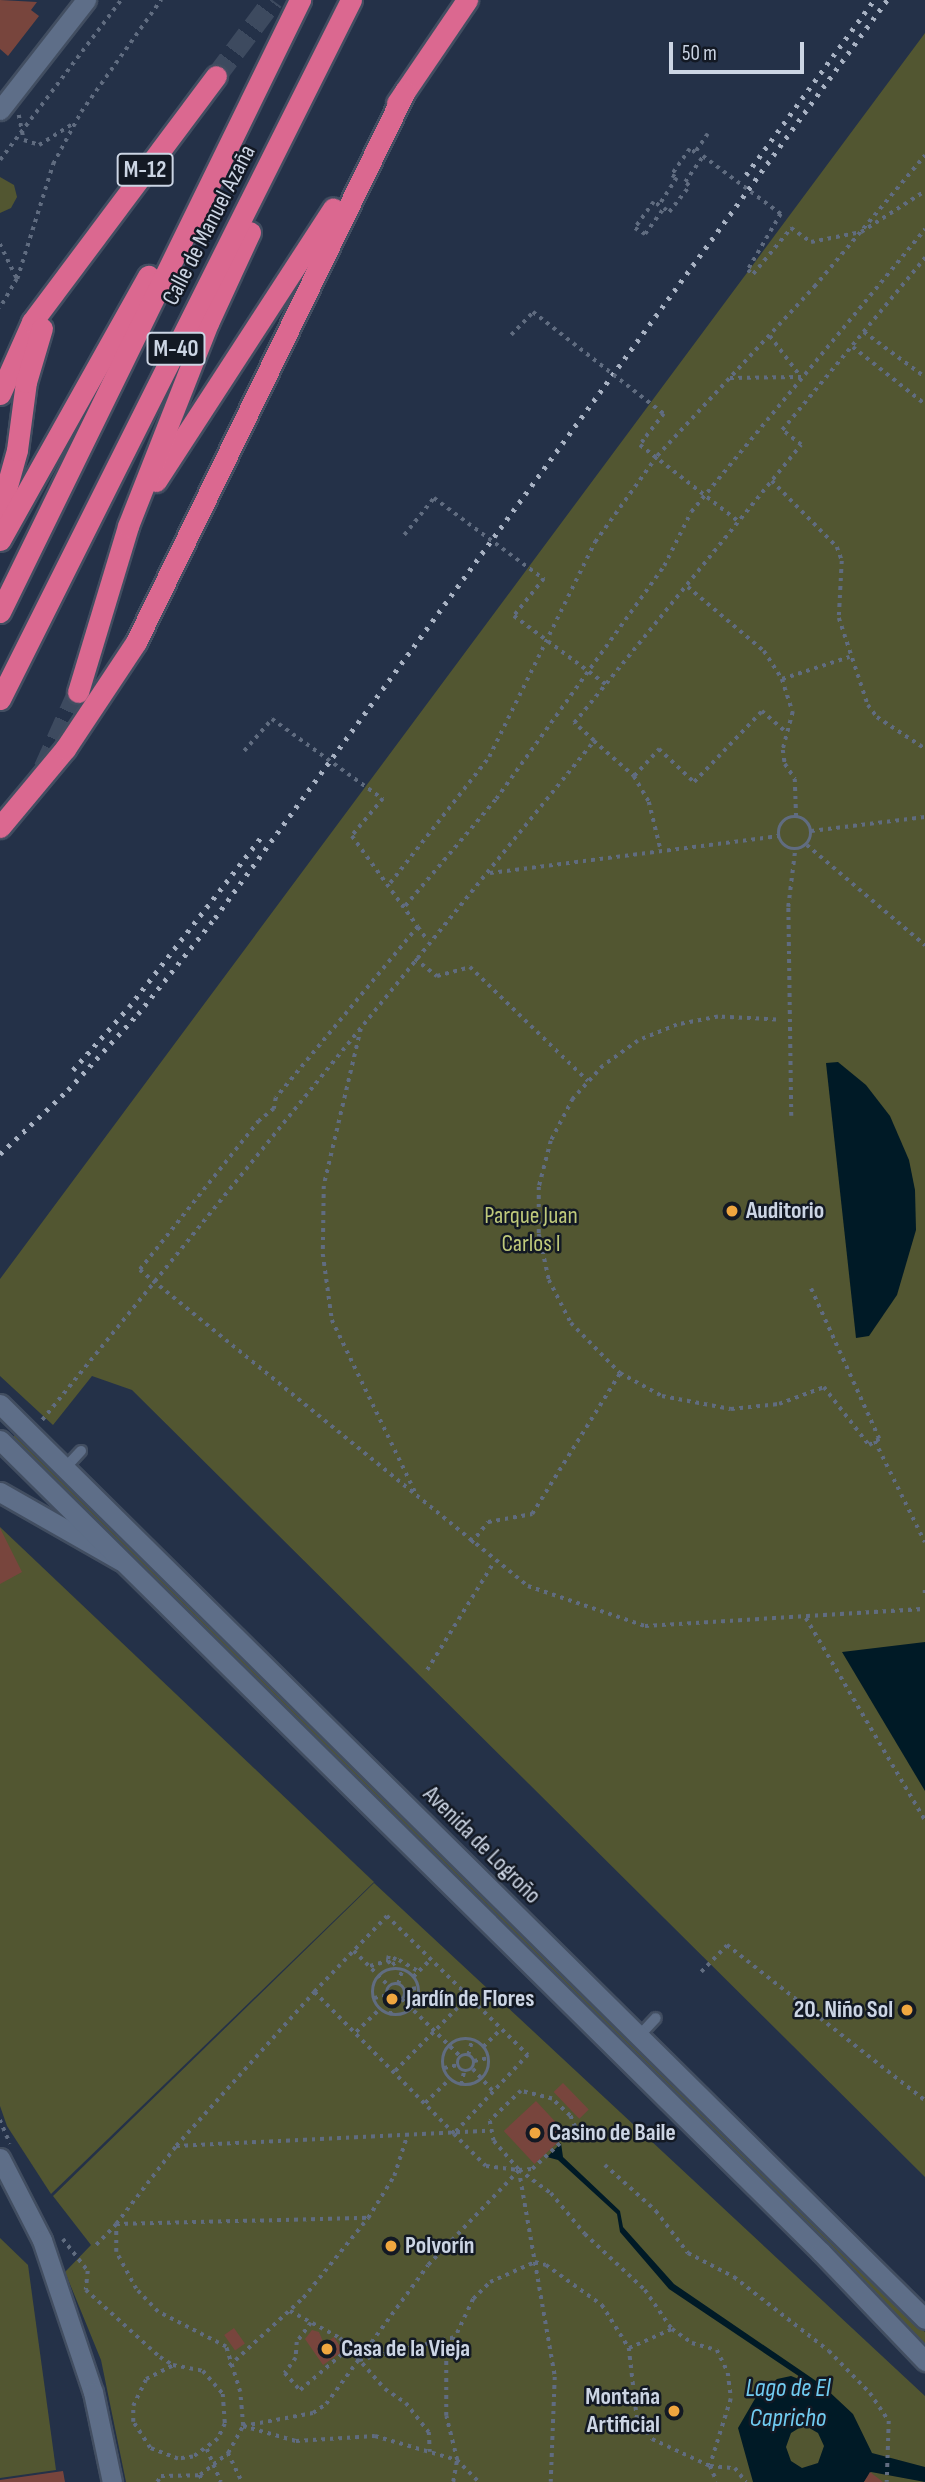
<!DOCTYPE html>
<html>
<head>
<meta charset="utf-8">
<style>
  body { margin:0 }
  #map { position:relative; width:925px; height:2482px; overflow:hidden; background:#243148; font-family:"Sofia Sans Condensed",sans-serif }
  div>[style] { position:absolute }
  [style*='--x'] { left:calc(var(--x)*1px); top:calc(var(--y)*1px); width:calc(var(--w)*1px); rotate:calc(var(--a)*1deg) }
  .green>* { inset:0; background:#525631 }
  .water>* { inset:0; background:#001a26 }
  .building>* { inset:0; background:#78453d; transform-origin:0 0 }
  .motorway-tunnel>* { height:21px; margin-top:-10.5px; transform-origin:0; background:repeating-linear-gradient(90deg,#3d4a5f 0 21px,transparent 0 31px) }
  .path>* { height:3.5px; margin-top:-1.75px; transform-origin:0; background:repeating-linear-gradient(90deg,#606c80 0 3.5px,transparent 0 8.5px) }
  .path>.ring { margin:-1.75px; padding:0; box-sizing:content-box; background:none; border:3.5px solid #606c80; border-radius:50% }
  .roads { filter:drop-shadow(2px 0 #424e61) drop-shadow(-2px 0 #424e61) drop-shadow(0 2px #424e61) drop-shadow(0 -2px #424e61) }
  .service>* { height:10px; margin:-5px; padding:0 5px; transform-origin:5px; border-radius:5px; background:#5e6e88 }
  .minor>* { height:19px; margin:-9.5px; padding:0 9.5px; transform-origin:9.5px; border-radius:9.5px; background:#5e6e88 }
  .secondary>* { height:19px; margin:-9.5px; padding:0 9.5px; transform-origin:9.5px; border-radius:9.5px; background:#5e6e88 }
  .motorway>* { height:21px; margin:-10.5px; padding:0 10.5px; transform-origin:10.5px; border-radius:10.5px; background:#db6890 }
  .rail>* { height:5px; margin-top:-2.5px; transform-origin:0; background:repeating-linear-gradient(90deg,#a8b2c3 0 3.5px,transparent 0 10.5px) }
  .path-bridge>* { height:3.5px; margin-top:-1.75px; transform-origin:0; background:repeating-linear-gradient(90deg,#606c80 0 3.5px,transparent 0 8.5px) }
  .dots>* { width:19px; height:19px; translate:-50% -50%; box-sizing:border-box; border:4px solid #131924; border-radius:50% }
  span { translate:-50% -50%; white-space:nowrap; text-align:center; line-height:1.15; -webkit-text-stroke:5px #131924; paint-order:stroke }
  .shield-label span { padding:2px 5px; background:#131924; border:2px solid; border-radius:5px; -webkit-text-stroke-width:0 }
  .shield-label { font-size:23px; color:#ccd5e4; font-weight:700 }
  .street-label { font-size:24px; color:#ccd5e4 }
  .poi-label { font-size:24px; color:#ccd5e4; font-weight:700 }
  .left { translate:0 -50%; text-align:left }
  .right { translate:-100% -50%; text-align:right }
  .park-label { font-size:24px; color:#bfc97b }
  .water-label { font-size:26px; color:#70cbf1; font-style:italic }
  .scale { position:absolute; left:669px; top:42px; width:135px; height:32px; box-sizing:border-box; border:4px solid #ccd5e4; border-top:0; padding-left:9px; font-size:21px; line-height:24px; white-space:nowrap; color:#ccd5e4; -webkit-text-stroke:5px #131924; paint-order:stroke }
</style>
</head>
<body>
<div id="map">
  <div class="green">
    <div style="clip-path:polygon(925px 33px,925px 2177px,132px 1390px,92px 1376px,53px 1425px,0 1376px,0 1279px)"></div>
    <div style="clip-path:polygon(0 177px,14px 185px,17px 197px,11px 208px,0 213px)"></div>
    <div style="clip-path:polygon(14px 1435px,925px 2332px,925px 2347px,828px 2245px,14px 1439px)"></div>
    <div style="clip-path:polygon(0 1527px,374px 1882px,51px 2194px,7px 2126px,0 2106px)"></div>
    <div style="clip-path:polygon(374px 1883px,925px 2396px,925px 2482px,126px 2482px,101px 2360px,65px 2272px,91px 2245px,53px 2196px)"></div>
    <div style="clip-path:polygon(0 2238px,28px 2265px,56px 2470px,0 2478px)"></div>
  </div>
  <div class="water">
    <div style="clip-path:polygon(838px 1062px,866px 1085px,890px 1116px,909px 1160px,915px 1190px,916px 1230px,897px 1295px,869px 1336px,856px 1338px,826px 1063px)"></div>
    <div style="clip-path:polygon(925px 1642px,925px 1791px,842px 1652px)"></div>
    <div style="clip-path:polygon(evenodd,561px 2143px,563px 2157px,620px 2211px,623px 2227px,674px 2284px,822px 2385px,853px 2414px,872px 2453px,925px 2467px,925px 2482px,871px 2472px,864px 2482px,753px 2482px,738px 2428px,756px 2397px,777px 2379px,791px 2376px,809px 2383px,669px 2289px,620px 2232px,617px 2214px,558px 2160px,547px 2157px,561px 2143px,804px 2425px,818px 2433px,824px 2446px,818px 2463px,802px 2468px,791px 2461px,786px 2447px,791px 2433px,804px 2425px)"></div>
  </div>
  <div class="building">
    <div style="clip-path:polygon(0 0,37px 2px,31px 10px,39px 16px,8px 56px,0 49px)"></div>
    <div style="clip-path:polygon(0 1528px,22px 1572px,0 1584px)"></div>
    <div style="left:563px;top:2083px;width:37px;height:13px;rotate:46deg"></div>
    <div style="left:536px;top:2101px;width:45px;height:44px;rotate:47deg"></div>
    <div style="left:234px;top:2328px;width:19px;height:12px;rotate:55deg"></div>
    <div style="clip-path:polygon(312px 2330px,319px 2332px,324px 2344px,334px 2337px,343px 2351px,323px 2365px,305px 2339px)"></div>
    <div style="clip-path:polygon(63px 2471px,65px 2482px,0 2482px,0 2480px)"></div>
    <div style="clip-path:polygon(870px 2472px,883px 2482px,864px 2482px)"></div>
  </div>
  <div class="motorway-tunnel">
    <div style="--x:216;--y:76;--w:95;--a:-53.1"></div>
    <div style="--x:44;--y:768;--w:83;--a:-65.9"></div>
  </div>
  <div class="path">
    <div style="--x:19;--y:115;--w:25;--a:79"></div>
    <div style="--x:24;--y:140;--w:16;--a:18"></div>
    <div style="--x:39;--y:145;--w:41;--a:-32.2"></div>
    <div style="--x:0;--y:160;--w:201;--a:-52.9"></div>
    <div style="--x:791;--y:228;--w:24;--a:35"></div>
    <div style="--x:811;--y:242;--w:51;--a:-11.3"></div>
    <div style="--x:861;--y:232;--w:76;--a:-32.6"></div>
    <div style="--x:0;--y:244;--w:39;--a:64"></div>
    <div style="--x:17;--y:279;--w:34;--a:120"></div>
    <div style="--x:17;--y:279;--w:121;--a:-72.6"></div>
    <div style="--x:53;--y:164;--w:59;--a:-61.7"></div>
    <div style="--x:81;--y:112;--w:138;--a:-54.5"></div>
    <div style="--x:864;--y:332;--w:76;--a:36.4"></div>
    <div style="--x:770;--y:336;--w:51;--a:52.9"></div>
    <div style="--x:853;--y:347;--w:92;--a:38.4"></div>
    <div style="--x:730;--y:378;--w:71;--a:-0.8"></div>
    <div style="--x:644;--y:440;--w:6;--a:129"></div>
    <div style="--x:640;--y:445;--w:124;--a:37.8"></div>
    <div style="--x:772;--y:481;--w:93;--a:45.4"></div>
    <div style="--x:837;--y:547;--w:15;--a:70"></div>
    <div style="--x:842;--y:561;--w:57;--a:93"></div>
    <div style="--x:839;--y:618;--w:92;--a:71.6"></div>
    <div style="--x:868;--y:705;--w:15;--a:53"></div>
    <div style="--x:877;--y:717;--w:56;--a:33.4"></div>
    <div style="--x:688;--y:587;--w:99;--a:40.1"></div>
    <div style="--x:764;--y:651;--w:33;--a:57"></div>
    <div style="--x:782;--y:679;--w:35;--a:72"></div>
    <div style="--x:793;--y:712;--w:39;--a:105"></div>
    <div style="--x:783;--y:750;--w:14;--a:82"></div>
    <div style="--x:785;--y:764;--w:18;--a:56"></div>
    <div style="--x:795;--y:779;--w:38;--a:88"></div>
    <div style="--x:514;--y:616;--w:116;--a:36.6"></div>
    <div style="--x:782;--y:679;--w:71;--a:-18.2"></div>
    <div style="--x:594;--y:741;--w:53;--a:41.2"></div>
    <div style="--x:634;--y:776;--w:30;--a:60"></div>
    <div style="--x:649;--y:802;--w:50;--a:76.2"></div>
    <div style="--x:634;--y:776;--w:37;--a:-47"></div>
    <div style="--x:659;--y:749;--w:48;--a:43.3"></div>
    <div style="--x:694;--y:782;--w:98;--a:-46.2"></div>
    <div style="--x:762;--y:711;--w:32;--a:41"></div>
    <div class="ring" style="left:779px;top:817px;width:28.5px;height:28.5px"></div>
    <div style="--x:811;--y:831;--w:115;--a:-7"></div>
    <div style="--x:352;--y:836;--w:112;--a:54"></div>
    <div style="--x:418;--y:927;--w:222;--a:129.7"></div>
    <div style="--x:276;--y:1098;--w:11;--a:100"></div>
    <div style="--x:274;--y:1109;--w:19;--a:141"></div>
    <div style="--x:259;--y:1121;--w:191;--a:128.6"></div>
    <div style="--x:140;--y:1270;--w:500;--a:39.16"></div>
    <div style="--x:528;--y:1586;--w:124;--a:18.9"></div>
    <div style="--x:645;--y:1626;--w:281;--a:-3.5"></div>
    <div style="--x:807;--y:845;--w:155;--a:40.3"></div>
    <div style="--x:490;--y:873;--w:291;--a:-7.3"></div>
    <div style="--x:390;--y:883;--w:160;--a:-51.8"></div>
    <div style="--x:489;--y:757;--w:240;--a:-63.8"></div>
    <div style="--x:595;--y:542;--w:106;--a:-54.2"></div>
    <div style="--x:657;--y:456;--w:231;--a:-47.1"></div>
    <div style="--x:814;--y:287;--w:172;--a:-49.9"></div>
    <div style="--x:405;--y:906;--w:140;--a:-49.6"></div>
    <div style="--x:496;--y:799;--w:287;--a:-54.2"></div>
    <div style="--x:664;--y:566;--w:60;--a:-63.4"></div>
    <div style="--x:691;--y:512;--w:367;--a:-50.4"></div>
    <div style="--x:418;--y:927;--w:17;--a:54"></div>
    <div style="--x:415;--y:959;--w:28;--a:38"></div>
    <div style="--x:437;--y:976;--w:34;--a:-15"></div>
    <div style="--x:470;--y:967;--w:164;--a:44"></div>
    <div style="--x:776;--y:1020;--w:58;--a:-177"></div>
    <div style="--x:718;--y:1017;--w:42;--a:169"></div>
    <div style="--x:677;--y:1025;--w:42;--a:157.7"></div>
    <div style="--x:638;--y:1041;--w:43;--a:144.5"></div>
    <div style="--x:603;--y:1066;--w:45;--a:132.3"></div>
    <div style="--x:573;--y:1099;--w:47;--a:117.6"></div>
    <div style="--x:551;--y:1141;--w:48;--a:104.6"></div>
    <div style="--x:539;--y:1187;--w:47;--a:90"></div>
    <div style="--x:539;--y:1234;--w:47;--a:77.7"></div>
    <div style="--x:549;--y:1280;--w:48;--a:62.9"></div>
    <div style="--x:571;--y:1323;--w:70;--a:45.6"></div>
    <div style="--x:620;--y:1373;--w:48;--a:28.7"></div>
    <div style="--x:662;--y:1396;--w:70;--a:10.7"></div>
    <div style="--x:731;--y:1409;--w:48;--a:-5.9"></div>
    <div style="--x:779;--y:1404;--w:48;--a:-20.7"></div>
    <div style="--x:824;--y:1387;--w:73;--a:52.2"></div>
    <div style="--x:869;--y:1445;--w:12;--a:-31"></div>
    <div style="--x:879;--y:1439;--w:165;--a:-114.4"></div>
    <div style="--x:361;--y:1029;--w:161;--a:103.3"></div>
    <div style="--x:324;--y:1186;--w:68;--a:90.8"></div>
    <div style="--x:323;--y:1254;--w:67;--a:82.2"></div>
    <div style="--x:332;--y:1320;--w:193;--a:64.2"></div>
    <div style="--x:791;--y:1116;--w:209;--a:-90.8"></div>
    <div style="--x:788;--y:907;--w:57;--a:-83"></div>
    <div style="--x:42;--y:1420;--w:875;--a:-50.89"></div>
    <div style="--x:594;--y:741;--w:27;--a:-138"></div>
    <div style="--x:574;--y:723;--w:359;--a:-50.8"></div>
    <div style="--x:801;--y:445;--w:24;--a:-142"></div>
    <div style="--x:782;--y:430;--w:224;--a:-50.3"></div>
    <div style="--x:875;--y:1441;--w:113;--a:63.7"></div>
    <div style="--x:471;--y:1543;--w:27;--a:-51"></div>
    <div style="--x:488;--y:1522;--w:45;--a:-10.3"></div>
    <div style="--x:532;--y:1514;--w:166;--a:-58"></div>
    <div style="--x:925;--y:1590;--w:7;--a:90"></div>
    <div style="--x:806;--y:1618;--w:234;--a:59.5"></div>
    <div style="--x:427;--y:1670;--w:127;--a:-58.2"></div>
    <div style="--x:387;--y:1916;--w:198;--a:44.6"></div>
    <div style="--x:528;--y:2055;--w:108;--a:133.1"></div>
    <div style="--x:454;--y:2134;--w:199;--a:-134.6"></div>
    <div style="--x:314;--y:1992;--w:105;--a:-46.2"></div>
    <div style="--x:354;--y:1951;--w:49;--a:45"></div>
    <div style="--x:396;--y:1960;--w:8;--a:-150"></div>
    <div style="--x:389;--y:1956;--w:5;--a:101"></div>
    <div style="--x:388;--y:1961;--w:6;--a:45"></div>
    <div style="--x:392;--y:1965;--w:9;--a:-36"></div>
    <div style="--x:399;--y:1960;--w:22;--a:30"></div>
    <div style="--x:370;--y:1966;--w:19;--a:-16"></div>
    <div class="ring" style="left:373px;top:1969px;width:42.5px;height:42.5px"></div>
    <div style="--x:701;--y:1972;--w:37;--a:-46"></div>
    <div style="--x:727;--y:1945;--w:251;--a:38.1"></div>
    <div style="--x:413;--y:1977;--w:25;--a:-45"></div>
    <div style="--x:398;--y:1984;--w:15;--a:-74"></div>
    <div class="ring" style="left:387px;top:1984px;width:14.5px;height:14.5px"></div>
    <div style="--x:404;--y:1990;--w:14;--a:-8"></div>
    <div style="--x:374;--y:1998;--w:14;--a:-12"></div>
    <div style="--x:402;--y:1999;--w:81;--a:44.5"></div>
    <div style="--x:390;--y:2015;--w:14;--a:-78"></div>
    <div style="--x:356;--y:2032;--w:33;--a:-44"></div>
    <div class="ring" style="left:443px;top:2039px;width:42.5px;height:42.5px"></div>
    <div style="--x:483;--y:2047;--w:25;--a:-45"></div>
    <div class="ring" style="left:458px;top:2055px;width:12.5px;height:12.5px"></div>
    <div style="--x:468;--y:2055;--w:16;--a:-75"></div>
    <div style="--x:474;--y:2061;--w:14;--a:-12"></div>
    <div style="--x:444;--y:2068;--w:14;--a:-12"></div>
    <div style="--x:473;--y:2069;--w:31;--a:48"></div>
    <div style="--x:395;--y:2071;--w:104;--a:-45.4"></div>
    <div style="--x:461;--y:2085;--w:14;--a:-78"></div>
    <div style="--x:425;--y:2103;--w:35;--a:-44"></div>
    <div style="--x:0;--y:2120;--w:26;--a:67"></div>
    <div style="--x:454;--y:2134;--w:45;--a:45"></div>
    <div style="--x:486;--y:2166;--w:33;--a:7"></div>
    <div style="--x:519;--y:2170;--w:210;--a:80.1"></div>
    <div style="--x:555;--y:2377;--w:105;--a:92.2"></div>
    <div style="--x:176;--y:2146;--w:312;--a:-2.8"></div>
    <div style="--x:605;--y:2165;--w:69;--a:42"></div>
    <div style="--x:656;--y:2211;--w:53;--a:52.7"></div>
    <div style="--x:688;--y:2253;--w:52;--a:27.6"></div>
    <div style="--x:734;--y:2277;--w:120;--a:37.9"></div>
    <div style="--x:829;--y:2351;--w:59;--a:45.7"></div>
    <div style="--x:870;--y:2393;--w:34;--a:56"></div>
    <div style="--x:889;--y:2421;--w:61;--a:91.9"></div>
    <div style="--x:63;--y:2239;--w:41;--a:52"></div>
    <div style="--x:88;--y:2271;--w:19;--a:96"></div>
    <div style="--x:86;--y:2290;--w:100;--a:42.2"></div>
    <div style="--x:160;--y:2357;--w:15;--a:32"></div>
    <div style="--x:173;--y:2365;--w:31;--a:11"></div>
    <div style="--x:203;--y:2371;--w:30;--a:49"></div>
    <div style="--x:223;--y:2394;--w:30;--a:86"></div>
    <div style="--x:225;--y:2424;--w:17;--a:115"></div>
    <div style="--x:218;--y:2439;--w:31;--a:144"></div>
    <div style="--x:193;--y:2457;--w:15;--a:172"></div>
    <div style="--x:178;--y:2459;--w:30;--a:-159"></div>
    <div style="--x:150;--y:2448;--w:31;--a:-123"></div>
    <div style="--x:133;--y:2422;--w:16;--a:-90"></div>
    <div style="--x:133;--y:2406;--w:30;--a:-64"></div>
    <div style="--x:146;--y:2379;--w:30;--a:-27"></div>
    <div style="--x:96;--y:2245;--w:29;--a:-46"></div>
    <div style="--x:116;--y:2224;--w:252;--a:-1.4"></div>
    <div style="--x:290;--y:2311;--w:57;--a:28.4"></div>
    <div style="--x:340;--y:2338;--w:68;--a:48.6"></div>
    <div style="--x:385;--y:2389;--w:25;--a:34"></div>
    <div style="--x:406;--y:2403;--w:37;--a:52"></div>
    <div style="--x:429;--y:2432;--w:20;--a:87"></div>
    <div style="--x:311;--y:2323;--w:24;--a:126"></div>
    <div style="--x:297;--y:2342;--w:16;--a:94"></div>
    <div style="--x:296;--y:2358;--w:19;--a:126"></div>
    <div style="--x:285;--y:2373;--w:23;--a:49"></div>
    <div style="--x:300;--y:2390;--w:63;--a:-40.5"></div>
    <div style="--x:629;--y:2348;--w:47;--a:-23.8"></div>
    <div style="--x:359;--y:2360;--w:99;--a:-13.5"></div>
    <div style="--x:229;--y:2366;--w:100;--a:-42.6"></div>
    <div style="--x:303;--y:2298;--w:103;--a:-50.9"></div>
    <div style="--x:368;--y:2218;--w:49;--a:-58.2"></div>
    <div style="--x:394;--y:2176;--w:42;--a:-72"></div>
    <div style="--x:243;--y:2426;--w:71;--a:-10.5"></div>
    <div style="--x:313;--y:2413;--w:16;--a:-35"></div>
    <div style="--x:326;--y:2404;--w:172;--a:-53.7"></div>
    <div style="--x:428;--y:2265;--w:132;--a:-46.2"></div>
    <div style="--x:519;--y:2170;--w:13;--a:-4"></div>
    <div style="--x:532;--y:2169;--w:53;--a:-42.7"></div>
    <div style="--x:571;--y:2133;--w:7;--a:-56"></div>
    <div style="--x:575;--y:2127;--w:12;--a:-114"></div>
    <div style="--x:570;--y:2116;--w:25;--a:-137"></div>
    <div style="--x:552;--y:2099;--w:32;--a:-166"></div>
    <div style="--x:521;--y:2091;--w:43;--a:135.9"></div>
    <div style="--x:490;--y:2121;--w:20;--a:79"></div>
    <div style="--x:494;--y:2141;--w:38;--a:49"></div>
    <div style="--x:519;--y:2170;--w:39;--a:36"></div>
    <div style="--x:551;--y:2193;--w:53;--a:50.3"></div>
    <div style="--x:585;--y:2234;--w:82;--a:43"></div>
    <div style="--x:645;--y:2290;--w:47;--a:55.3"></div>
    <div style="--x:672;--y:2329;--w:24;--a:35"></div>
    <div style="--x:692;--y:2343;--w:26;--a:16"></div>
    <div style="--x:717;--y:2350;--w:25;--a:64"></div>
    <div style="--x:728;--y:2373;--w:26;--a:83"></div>
    <div style="--x:731;--y:2399;--w:70;--a:107.4"></div>
    <div style="--x:710;--y:2466;--w:25;--a:5"></div>
    <div style="--x:735;--y:2468;--w:18;--a:52"></div>
    <div style="--x:243;--y:2426;--w:55;--a:15.8"></div>
    <div style="--x:296;--y:2441;--w:79;--a:-3.6"></div>
    <div style="--x:375;--y:2436;--w:85;--a:16.3"></div>
    <div style="--x:457;--y:2460;--w:31;--a:45"></div>
    <div style="--x:207;--y:2449;--w:36;--a:67"></div>
    <div style="--x:228;--y:2453;--w:32;--a:64"></div>
    <div style="--x:200;--y:2475;--w:8;--a:67"></div>
    <div style="--x:157;--y:2482;--w:7;--a:-56"></div>
    <div style="--x:161;--y:2476;--w:39;--a:-1"></div>
    <div style="--x:200;--y:2475;--w:36;--a:-38"></div>
    <div style="--x:228;--y:2453;--w:31;--a:-61"></div>
    <div style="--x:243;--y:2426;--w:34;--a:-95"></div>
    <div style="--x:240;--y:2392;--w:47;--a:-107.3"></div>
    <div style="--x:226;--y:2347;--w:76;--a:-152.8"></div>
    <div style="--x:158;--y:2312;--w:32;--a:-134"></div>
    <div style="--x:136;--y:2289;--w:42;--a:-118.4"></div>
    <div style="--x:116;--y:2252;--w:28;--a:-90"></div>
    <div style="--x:116;--y:2224;--w:98;--a:-52.4"></div>
    <div style="--x:176;--y:2146;--w:207;--a:-48.1"></div>
    <div style="--x:453;--y:2482;--w:22;--a:-80"></div>
    <div style="--x:457;--y:2460;--w:45;--a:-104"></div>
    <div style="--x:446;--y:2416;--w:60;--a:-90"></div>
    <div style="--x:446;--y:2356;--w:63;--a:-64.7"></div>
    <div style="--x:473;--y:2299;--w:24;--a:-45"></div>
    <div style="--x:490;--y:2282;--w:49;--a:-24"></div>
    <div style="--x:535;--y:2262;--w:11;--a:15"></div>
    <div style="--x:546;--y:2265;--w:69;--a:35.5"></div>
    <div style="--x:602;--y:2305;--w:51;--a:57.9"></div>
    <div style="--x:629;--y:2348;--w:70;--a:83.5"></div>
    <div style="--x:637;--y:2418;--w:26;--a:54"></div>
    <div style="--x:652;--y:2439;--w:64;--a:25"></div>
    <div style="--x:710;--y:2466;--w:17;--a:66"></div>
  </div>
  <div class="roads">
    <div class="service">
      <div style="--x:66;--y:1467;--w:22;--a:-47"></div>
      <div style="--x:640;--y:2035;--w:23;--a:-47"></div>
    </div>
    <div class="minor">
      <div style="--x:0;--y:110;--w:140;--a:-52"></div>
      <div style="--x:0;--y:1492;--w:139;--a:29.7"></div>
      <div style="--x:0;--y:2158;--w:92;--a:62.9"></div>
      <div style="--x:42;--y:2240;--w:160;--a:71.5"></div>
      <div style="--x:93;--y:2392;--w:92;--a:78.1"></div>
    </div>
    <div class="secondary">
      <div style="--x:0;--y:1404;--w:1301;--a:44.69"></div>
      <div style="--x:0;--y:1440;--w:1155;--a:44.68"></div>
      <div style="--x:821;--y:2252;--w:151;--a:46.3"></div>
    </div>
    <div class="motorway">
      <div style="--x:397;--y:103;--w:125;--a:-55.8"></div>
      <div style="--x:0;--y:394;--w:79;--a:-66"></div>
      <div style="--x:32;--y:322;--w:307;--a:-53.2"></div>
      <div style="--x:156;--y:481;--w:325;--a:-57"></div>
      <div style="--x:0;--y:511;--w:63;--a:-74.4"></div>
      <div style="--x:17;--y:450;--w:69;--a:-82.5"></div>
      <div style="--x:26;--y:382;--w:56;--a:-73.5"></div>
      <div style="--x:0;--y:540;--w:303;--a:-60.7"></div>
      <div style="--x:0;--y:612;--w:682;--a:-63.89"></div>
      <div style="--x:78;--y:692;--w:173;--a:-73.2"></div>
      <div style="--x:128;--y:526;--w:218;--a:-68.5"></div>
      <div style="--x:208;--y:323;--w:100;--a:-65.2"></div>
      <div style="--x:0;--y:699;--w:782;--a:-63.34"></div>
      <div style="--x:0;--y:827;--w:102;--a:-50.2"></div>
      <div style="--x:65;--y:749;--w:128;--a:-56.4"></div>
      <div style="--x:136;--y:642;--w:613;--a:-63.98"></div>
    </div>
  </div>
  <div class="rail">
    <div style="--x:746;--y:175;--w:217;--a:-53.8"></div>
    <div style="--x:73;--y:1070;--w:84;--a:-48.4"></div>
    <div style="--x:129;--y:1007;--w:217;--a:-52.1"></div>
    <div style="--x:0;--y:1154;--w:93;--a:-43.3"></div>
    <div style="--x:68;--y:1090;--w:103;--a:-47.4"></div>
    <div style="--x:138;--y:1014;--w:123;--a:-51.3"></div>
    <div style="--x:215;--y:918;--w:1138;--a:-53.79"></div>
  </div>
  <div class="path-bridge">
    <div style="--x:708;--y:134;--w:23;--a:124"></div>
    <div style="--x:695;--y:153;--w:6;--a:-141"></div>
    <div style="--x:690;--y:149;--w:32;--a:125"></div>
    <div style="--x:672;--y:175;--w:6;--a:31"></div>
    <div style="--x:677;--y:178;--w:33;--a:123"></div>
    <div style="--x:659;--y:206;--w:6;--a:-141"></div>
    <div style="--x:654;--y:202;--w:32;--a:126"></div>
    <div style="--x:635;--y:228;--w:12;--a:31"></div>
    <div style="--x:645;--y:234;--w:32;--a:-54"></div>
    <div style="--x:664;--y:208;--w:6;--a:39"></div>
    <div style="--x:669;--y:212;--w:33;--a:-52"></div>
    <div style="--x:689;--y:186;--w:6;--a:-135"></div>
    <div style="--x:685;--y:182;--w:32;--a:-55"></div>
    <div style="--x:703;--y:156;--w:97;--a:36.6"></div>
    <div style="--x:781;--y:214;--w:65;--a:120.5"></div>
    <div style="--x:748;--y:270;--w:6;--a:39"></div>
    <div style="--x:753;--y:274;--w:60;--a:-50.4"></div>
    <div style="--x:511;--y:335;--w:32;--a:-46"></div>
    <div style="--x:533;--y:312;--w:166;--a:37.9"></div>
    <div style="--x:664;--y:414;--w:33;--a:128"></div>
    <div style="--x:404;--y:535;--w:48;--a:-51"></div>
    <div style="--x:434;--y:498;--w:137;--a:36.4"></div>
    <div style="--x:544;--y:579;--w:48;--a:129"></div>
    <div style="--x:244;--y:751;--w:43;--a:-48.8"></div>
    <div style="--x:272;--y:719;--w:137;--a:35.8"></div>
    <div style="--x:383;--y:799;--w:48;--a:130"></div>
  </div>
  <div class="dots">
    <div style="left:732px;top:1211px;background:#f0a63f"></div>
    <div style="left:392px;top:1999px;background:#f0a63f"></div>
    <div style="left:907px;top:2010px;background:#f0a63f"></div>
    <div style="left:535px;top:2133px;background:#f0a63f"></div>
    <div style="left:391px;top:2246px;background:#f0a63f"></div>
    <div style="left:327px;top:2349px;background:#f0a63f"></div>
    <div style="left:674px;top:2411px;background:#f0a63f"></div>
  </div>
  <div class="shield-label">
    <span style="left:145px;top:170px">M-12</span>
    <span style="left:176px;top:349px">M-40</span>
  </div>
  <div class="street-label">
    <span style="left:209px;top:225px;rotate:-63deg">Calle de Manuel Azaña</span>
    <span style="left:482px;top:1845px;rotate:45deg">Avenida de Logroño</span>
  </div>
  <div class="poi-label">
    <span class="left" style="left:746px;top:1211px">Auditorio</span>
    <span class="left" style="left:406px;top:1999px">Jardín de Flores</span>
    <span class="right" style="left:893px;top:2010px">20. Niño Sol</span>
    <span class="left" style="left:549px;top:2133px">Casino de Baile</span>
    <span class="left" style="left:405px;top:2246px">Polvorín</span>
    <span class="left" style="left:341px;top:2349px">Casa de la Vieja</span>
    <span class="right" style="left:660px;top:2411px">Montaña<br>Artificial</span>
  </div>
  <div class="park-label">
    <span style="left:531px;top:1230px">Parque Juan<br>Carlos I</span>
  </div>
  <div class="water-label">
    <span style="left:788px;top:2404px">Lago de El<br>Capricho</span>
  </div>
  <div class="scale">50 m</div>
</div>
</body>
</html>
